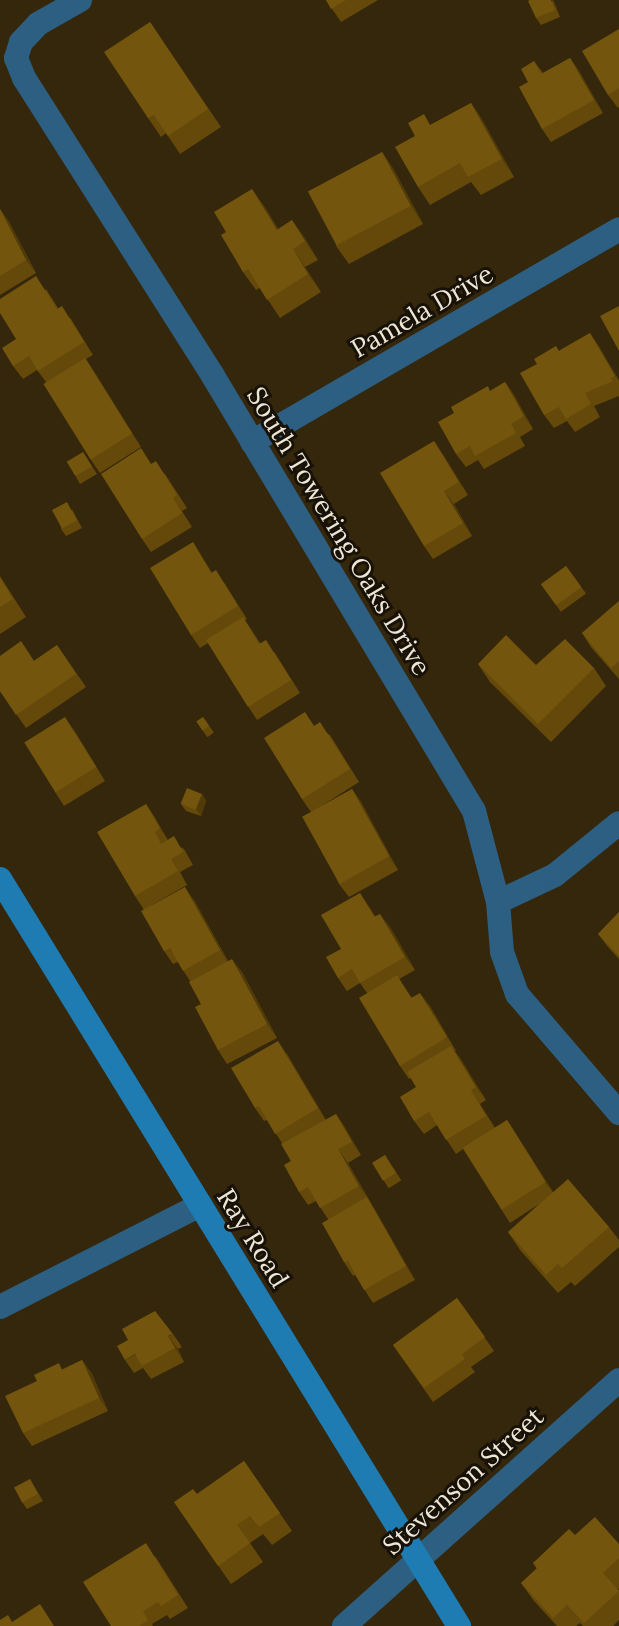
<!DOCTYPE html>
<html>
<head>
<meta charset="utf-8">
<style>
  body { margin:0 }
  #map { position:relative; width:619px; height:1626px; overflow:hidden; background:#35270c; font-family:Lora,serif }
  div>[style] { position:absolute }
  [style*='--x'] { left:calc(var(--x)*1px); top:calc(var(--y)*1px); width:calc(var(--w)*1px); rotate:calc(var(--a)*1deg) }
  .street>* { height:24px; margin:-12px; padding:0 12px; transform-origin:12px; border-radius:12px; background:#2c5f82 }
  .secondary>* { height:24px; margin:-12px; padding:0 12px; transform-origin:12px; border-radius:12px; background:#1e7cb3 }
  .wall>* { inset:0; background:#64490b; transform-origin:0 0 }
  .shaded-wall>* { inset:0; background:#513c09 }
  .building>* { inset:0; background:#74550d; transform-origin:0 0 }
  span { translate:-50% -50%; white-space:nowrap; text-align:center; line-height:1.15; -webkit-text-stroke:6px #171107; paint-order:stroke }
  .street-label { font-size:26px; color:#eee6d6 }
</style>
</head>
<body>
<div id="map">
  <div class="street">
    <div style="--x:80;--y:0;--w:48;--a:150.3"></div>
    <div style="--x:38;--y:24;--w:25;--a:133"></div>
    <div style="--x:21;--y:42;--w:17;--a:107"></div>
    <div style="--x:16;--y:58;--w:22;--a:68"></div>
    <div style="--x:24;--y:78;--w:353;--a:57.6"></div>
    <div style="--x:213;--y:376;--w:507;--a:59.04"></div>
    <div style="--x:474;--y:811;--w:94;--a:75.2"></div>
    <div style="--x:498;--y:902;--w:50;--a:85.4"></div>
    <div style="--x:502;--y:952;--w:45;--a:70.3"></div>
    <div style="--x:517;--y:994;--w:157;--a:49.4"></div>
    <div style="--x:252;--y:442;--w:424;--a:-30.1"></div>
    <div style="--x:498;--y:902;--w:63;--a:-25.3"></div>
    <div style="--x:555;--y:875;--w:82;--a:-39.1"></div>
    <div style="--x:0;--y:1307;--w:225;--a:-27"></div>
    <div style="--x:344;--y:1626;--w:369;--a:-41.8"></div>
  </div>
  <div class="secondary">
    <div style="--x:0;--y:879;--w:877;--a:58.43"></div>
  </div>
  <div class="wall">
    <div style="clip-path:polygon(326px 0,378px 0,341px 22px)"></div>
    <div style="clip-path:polygon(553px 0,560px 17px,541px 25px,536px 18px)"></div>
    <div style="clip-path:polygon(150px 22px,221px 127px,180px 154px,166px 133px,161px 137px,148px 118px)"></div>
    <div style="clip-path:polygon(619px 29px,619px 107px,618px 108px,608px 95px)"></div>
    <div style="clip-path:polygon(570px 58px,579px 71px,603px 113px,551px 142px,542px 129px,528px 82px,534px 61px,543px 73px)"></div>
    <div style="clip-path:polygon(471px 103px,483px 121px,514px 177px,481px 195px,471px 182px,430px 205px,418px 187px,415px 136px,431px 125px)"></div>
    <div style="clip-path:polygon(382px 152px,394px 170px,423px 224px,349px 264px,336px 246px)"></div>
    <div style="clip-path:polygon(252px 189px,278px 229px,292px 220px,318px 260px,305px 267px,321px 292px,280px 318px,260px 288px,256px 290px,243px 272px,226px 232px)"></div>
    <div style="clip-path:polygon(0 209px,9px 222px,36px 273px,0 295px)"></div>
    <div style="clip-path:polygon(46px 289px,58px 308px,71px 319px,93px 355px,86px 359px,141px 447px,100px 473px,91px 460px,46px 382px,37px 370px,23px 379px,13px 366px,16px 339px)"></div>
    <div style="clip-path:polygon(590px 333px,619px 380px,619px 396px,594px 406px,600px 417px,575px 432px,567px 421px,554px 428px,544px 415px,560px 350px)"></div>
    <div style="clip-path:polygon(505px 382px,514px 395px,533px 429px,520px 437px,525px 446px,484px 469px,478px 460px,466px 467px,456px 454px,490px 391px)"></div>
    <div style="clip-path:polygon(434px 441px,468px 495px,454px 504px,472px 536px,433px 559px,424px 546px)"></div>
    <div style="clip-path:polygon(83px 452px,97px 474px,80px 484px,76px 477px)"></div>
    <div style="clip-path:polygon(152px 464px,165px 474px,187px 508px,182px 511px,192px 527px,151px 552px,142px 539px)"></div>
    <div style="clip-path:polygon(72px 509px,82px 528px,66px 536px,61px 529px)"></div>
    <div style="clip-path:polygon(193px 542px,212px 573px,225px 584px,247px 619px,245px 620px,260px 643px,275px 653px,300px 693px,257px 720px,208px 643px,200px 648px,191px 635px)"></div>
    <div style="left:566px;top:566px;width:34px;height:31px;rotate:54deg"></div>
    <div style="clip-path:polygon(0 576px,26px 617px,0 634px)"></div>
    <div style="clip-path:polygon(619px 601px,619px 679px,591px 647px,582px 633px)"></div>
    <div style="clip-path:polygon(57px 645px,86px 687px,26px 728px,0 691px,35px 660px)"></div>
    <div style="clip-path:polygon(478px 664px,594px 668px,606px 686px,551px 742px,490px 682px)"></div>
    <div style="left:203px;top:717px;width:19px;height:8px;rotate:55deg"></div>
    <div style="clip-path:polygon(315px 726px,330px 735px,359px 782px,320px 807px,352px 789px,361px 802px,398px 870px,349px 897px,339px 884px,311px 812px,302px 799px)"></div>
    <div style="clip-path:polygon(74px 730px,105px 781px,64px 806px,55px 792px)"></div>
    <div style="clip-path:polygon(202px 794px,206px 801px,201px 816px,186px 811px,181px 804px)"></div>
    <div style="clip-path:polygon(146px 804px,168px 840px,184px 849px,193px 865px,180px 872px,187px 885px,150px 906px,194px 900px,228px 961px,242px 972px,277px 1038px,227px 1064px,218px 1050px,201px 1004px,190px 981px,178px 962px,173px 964px,164px 951px,144px 910px,135px 896px)"></div>
    <div style="clip-path:polygon(360px 893px,375px 916px,390px 927px,415px 970px,399px 979px,412px 998px,430px 1006px,456px 1051px,455px 1051px,486px 1100px,480px 1104px,495px 1128px,507px 1120px,553px 1192px,609px 1227px,619px 1240px,619px 1247px,575px 1286px,571px 1282px,558px 1293px,520px 1250px,508px 1232px,539px 1204px,510px 1223px,463px 1149px,456px 1154px,437px 1125px,424px 1134px,414px 1121px,416px 1087px,411px 1078px,409px 1079px,400px 1066px,367px 993px,360px 983px,347px 991px,338px 978px,341px 949px)"></div>
    <div style="clip-path:polygon(619px 912px,619px 959px,608px 947px,598px 934px)"></div>
    <div style="clip-path:polygon(287px 1054px,326px 1120px,336px 1114px,361px 1155px,348px 1163px,415px 1280px,373px 1303px,355px 1275px,353px 1276px,344px 1262px,328px 1219px,316px 1201px,308px 1205px,299px 1192px,291px 1161px,282px 1143px,267px 1120px,264px 1121px,255px 1108px)"></div>
    <div style="left:385px;top:1155px;width:30px;height:15px;rotate:57deg"></div>
    <div style="clip-path:polygon(457px 1298px,494px 1351px,471px 1367px,475px 1372px,433px 1402px,393px 1345px)"></div>
    <div style="clip-path:polygon(173px 1334px,182px 1347px,178px 1349px,184px 1362px,151px 1379px,143px 1368px,134px 1373px,125px 1360px)"></div>
    <div style="clip-path:polygon(82px 1360px,92px 1374px,108px 1411px,32px 1446px,23px 1433px,37px 1381px)"></div>
    <div style="clip-path:polygon(244px 1461px,292px 1531px,272px 1545px,263px 1534px,250px 1543px,263px 1562px,231px 1584px,174px 1502px,197px 1494px)"></div>
    <div style="clip-path:polygon(30px 1479px,43px 1501px,27px 1509px,22px 1502px)"></div>
    <div style="clip-path:polygon(575px 1535px,619px 1544px,619px 1588px,618px 1589px,619px 1590px,619px 1620px,613px 1626px,583px 1626px,580px 1623px,576px 1626px,557px 1626px,534px 1601px,521px 1583px,537px 1569px,533px 1563px)"></div>
    <div style="clip-path:polygon(155px 1556px,188px 1608px,170px 1619px,167px 1615px,152px 1624px,153px 1626px,111px 1626px)"></div>
  </div>
  <div class="shaded-wall">
    <div style="clip-path:polygon(570px 58px,579px 71px,603px 113px,594px 100px)"></div>
    <div style="clip-path:polygon(471px 103px,483px 121px,514px 177px,502px 159px)"></div>
    <div style="clip-path:polygon(382px 152px,394px 170px,423px 224px,411px 206px)"></div>
    <div style="clip-path:polygon(252px 189px,265px 207px,290px 248px,277px 230px)"></div>
    <div style="clip-path:polygon(0 209px,9px 222px,36px 273px,26px 260px)"></div>
    <div style="clip-path:polygon(292px 220px,305px 238px,318px 260px,305px 241px)"></div>
    <div style="clip-path:polygon(293px 249px,305px 267px,321px 292px,308px 274px)"></div>
    <div style="clip-path:polygon(590px 333px,599px 346px,619px 381px,615px 376px)"></div>
    <div style="clip-path:polygon(85px 358px,94px 371px,141px 447px,132px 434px)"></div>
    <div style="clip-path:polygon(505px 382px,514px 395px,533px 429px,524px 416px)"></div>
    <div style="clip-path:polygon(434px 441px,443px 454px,468px 495px,459px 482px)"></div>
    <div style="clip-path:polygon(444px 491px,454px 504px,472px 536px,463px 523px)"></div>
    <div style="clip-path:polygon(216px 570px,225px 584px,247px 619px,238px 606px)"></div>
    <div style="clip-path:polygon(65px 717px,74px 730px,105px 781px,96px 767px)"></div>
    <div style="clip-path:polygon(352px 789px,361px 802px,398px 870px,389px 857px)"></div>
    <div style="clip-path:polygon(202px 794px,206px 801px,201px 816px,196px 809px)"></div>
    <div style="clip-path:polygon(146px 804px,155px 817px,169px 842px,160px 828px)"></div>
    <div style="clip-path:polygon(185px 887px,194px 900px,229px 964px,220px 950px)"></div>
    <div style="clip-path:polygon(380px 914px,390px 927px,415px 970px,405px 957px)"></div>
    <div style="clip-path:polygon(232px 959px,242px 972px,277px 1038px,267px 1024px)"></div>
    <div style="clip-path:polygon(420px 993px,430px 1006px,456px 1051px,447px 1037px)"></div>
    <div style="clip-path:polygon(278px 1041px,287px 1054px,327px 1122px,318px 1108px)"></div>
    <div style="clip-path:polygon(451px 1046px,461px 1059px,486px 1100px,476px 1087px)"></div>
    <div style="clip-path:polygon(336px 1114px,345px 1127px,361px 1155px,352px 1142px)"></div>
    <div style="clip-path:polygon(507px 1120px,516px 1134px,555px 1195px,545px 1182px)"></div>
    <div style="clip-path:polygon(338px 1149px,348px 1163px,368px 1199px,359px 1186px)"></div>
    <div style="clip-path:polygon(367px 1197px,376px 1211px,415px 1280px,406px 1266px)"></div>
    <div style="clip-path:polygon(168px 1336px,178px 1349px,184px 1362px,175px 1348px)"></div>
    <div style="clip-path:polygon(82px 1360px,92px 1374px,108px 1411px,99px 1398px)"></div>
  </div>
  <div class="building">
    <div style="clip-path:polygon(326px 0,346px 0,331px 9px)"></div>
    <div style="clip-path:polygon(530px 0,551px 0,555px 10px,536px 18px,528px 1px)"></div>
    <div style="clip-path:polygon(150px 22px,208px 109px,168px 136px,154px 115px,148px 118px,104px 52px)"></div>
    <div style="clip-path:polygon(619px 29px,619px 88px,608px 95px,582px 51px)"></div>
    <div style="clip-path:polygon(570px 58px,594px 100px,542px 129px,519px 87px,528px 82px,521px 69px,534px 61px,541px 74px)"></div>
    <div style="clip-path:polygon(471px 103px,502px 159px,468px 177px,460px 163px,418px 187px,395px 147px,415px 136px,408px 123px,424px 114px,430px 125px)"></div>
    <div style="left:382px;top:152px;width:61px;height:84px;rotate:62deg"></div>
    <div style="clip-path:polygon(252px 189px,277px 230px,292px 220px,305px 241px,293px 249px,308px 274px,267px 300px,248px 269px,243px 272px,221px 235px,226px 232px,214px 212px)"></div>
    <div style="clip-path:polygon(0 209px,26px 260px,0 276px)"></div>
    <div style="clip-path:polygon(36px 276px,57px 309px,62px 306px,84px 342px,38px 371px,29px 356px,13px 366px,2px 348px,16px 339px,0 313px,0 299px)"></div>
    <div style="clip-path:polygon(619px 306px,619px 351px,600px 316px)"></div>
    <div style="clip-path:polygon(590px 333px,615px 376px,611px 378px,613px 381px,585px 393px,591px 404px,566px 419px,559px 407px,544px 415px,520px 373px,537px 364px,534px 359px,556px 346px,559px 351px)"></div>
    <div style="left:85px;top:358px;width:89px;height:49px;rotate:58deg"></div>
    <div style="clip-path:polygon(505px 382px,524px 416px,511px 424px,516px 433px,475px 456px,470px 446px,456px 454px,438px 422px,454px 413px,451px 407px,488px 386px,490px 391px)"></div>
    <div style="clip-path:polygon(434px 441px,459px 482px,444px 491px,463px 523px,424px 546px,380px 473px)"></div>
    <div style="clip-path:polygon(141px 448px,151px 464px,156px 461px,177px 495px,173px 498px,182px 513px,142px 539px,101px 474px)"></div>
    <div style="left:83px;top:452px;width:17px;height:19px;rotate:59deg"></div>
    <div style="left:67px;top:502px;width:21px;height:17px;rotate:62deg"></div>
    <div style="clip-path:polygon(193px 542px,211px 573px,216px 570px,238px 606px,191px 635px,150px 568px)"></div>
    <div style="left:566px;top:566px;width:26px;height:31px;rotate:54deg"></div>
    <div style="clip-path:polygon(0 578px,13px 599px,0 607px)"></div>
    <div style="clip-path:polygon(619px 601px,619px 661px,611px 668px,582px 633px)"></div>
    <div style="clip-path:polygon(243px 617px,259px 644px,266px 640px,291px 680px,248px 707px,206px 640px)"></div>
    <div style="clip-path:polygon(506px 635px,536px 665px,565px 639px,594px 668px,538px 724px,478px 664px)"></div>
    <div style="clip-path:polygon(21px 641px,34px 661px,57px 645px,76px 674px,16px 715px,0 691px,0 656px)"></div>
    <div style="clip-path:polygon(305px 712px,314px 726px,320px 722px,350px 769px,302px 799px,264px 738px)"></div>
    <div style="left:65px;top:717px;width:59px;height:48px;rotate:58deg"></div>
    <div style="left:203px;top:717px;width:11px;height:8px;rotate:56deg"></div>
    <div style="left:187px;top:788px;width:16px;height:17px;rotate:22deg"></div>
    <div style="left:352px;top:789px;width:77px;height:57px;rotate:61deg"></div>
    <div style="clip-path:polygon(146px 804px,160px 828px,155px 832px,161px 844px,174px 836px,183px 852px,171px 859px,178px 871px,135px 896px,97px 832px)"></div>
    <div style="clip-path:polygon(185px 887px,220px 950px,183px 971px,170px 948px,164px 951px,141px 911px)"></div>
    <div style="clip-path:polygon(360px 893px,374px 917px,380px 914px,405px 957px,360px 983px,352px 969px,338px 978px,326px 957px,341px 949px,321px 915px)"></div>
    <div style="clip-path:polygon(619px 912px,619px 956px,598px 934px)"></div>
    <div style="clip-path:polygon(232px 959px,267px 1024px,218px 1050px,195px 1007px,201px 1004px,189px 982px)"></div>
    <div style="clip-path:polygon(397px 975px,411px 998px,420px 993px,447px 1037px,400px 1066px,359px 998px)"></div>
    <div style="clip-path:polygon(278px 1041px,318px 1108px,275px 1134px,259px 1106px,255px 1108px,231px 1068px)"></div>
    <div style="clip-path:polygon(451px 1046px,476px 1087px,471px 1090px,486px 1116px,446px 1140px,429px 1112px,414px 1121px,400px 1097px,416px 1087px,407px 1072px)"></div>
    <div style="clip-path:polygon(336px 1114px,352px 1142px,338px 1149px,359px 1186px,320px 1208px,308px 1187px,299px 1192px,284px 1165px,291px 1161px,281px 1144px)"></div>
    <div style="left:507px;top:1120px;width:73px;height:52px;rotate:58deg"></div>
    <div style="left:385px;top:1155px;width:21px;height:15px;rotate:59deg"></div>
    <div style="clip-path:polygon(568px 1179px,609px 1227px,562px 1268px,558px 1264px,546px 1275px,508px 1232px)"></div>
    <div style="clip-path:polygon(367px 1197px,406px 1266px,364px 1290px,348px 1261px,344px 1262px,322px 1223px)"></div>
    <div style="clip-path:polygon(457px 1298px,485px 1337px,462px 1354px,465px 1359px,424px 1388px,393px 1345px)"></div>
    <div style="clip-path:polygon(155px 1311px,173px 1334px,168px 1336px,175px 1348px,142px 1366px,135px 1354px,125px 1360px,117px 1346px,128px 1340px,122px 1329px)"></div>
    <div style="clip-path:polygon(82px 1360px,99px 1398px,23px 1433px,5px 1396px,37px 1381px,34px 1375px,59px 1363px,62px 1370px)"></div>
    <div style="clip-path:polygon(244px 1461px,280px 1513px,259px 1527px,250px 1516px,237px 1525px,250px 1543px,218px 1566px,174px 1502px,193px 1489px,197px 1494px)"></div>
    <div style="left:30px;top:1479px;width:17px;height:18px;rotate:62deg"></div>
    <div style="clip-path:polygon(595px 1517px,619px 1544px,619px 1558px,603px 1573px,619px 1591px,584px 1623px,567px 1605px,553px 1618px,521px 1583px,537px 1568px,533px 1563px,569px 1529px,575px 1535px)"></div>
    <div style="clip-path:polygon(146px 1543px,178px 1595px,161px 1606px,158px 1602px,143px 1611px,148px 1620px,139px 1626px,111px 1626px,83px 1582px)"></div>
    <div style="clip-path:polygon(40px 1604px,54px 1626px,0 1626px,0 1620px,8px 1615px,12px 1622px)"></div>
  </div>
  <div class="street-label">
    <span style="left:422px;top:311px;rotate:-30deg">Pamela Drive</span>
    <span style="left:339px;top:531px;rotate:59deg">South Towering Oaks Drive</span>
    <span style="left:253px;top:1238px;rotate:58deg">Ray Road</span>
    <span style="left:463px;top:1481px;rotate:-42deg">Stevenson Street</span>
  </div>
</div>
</body>
</html>
